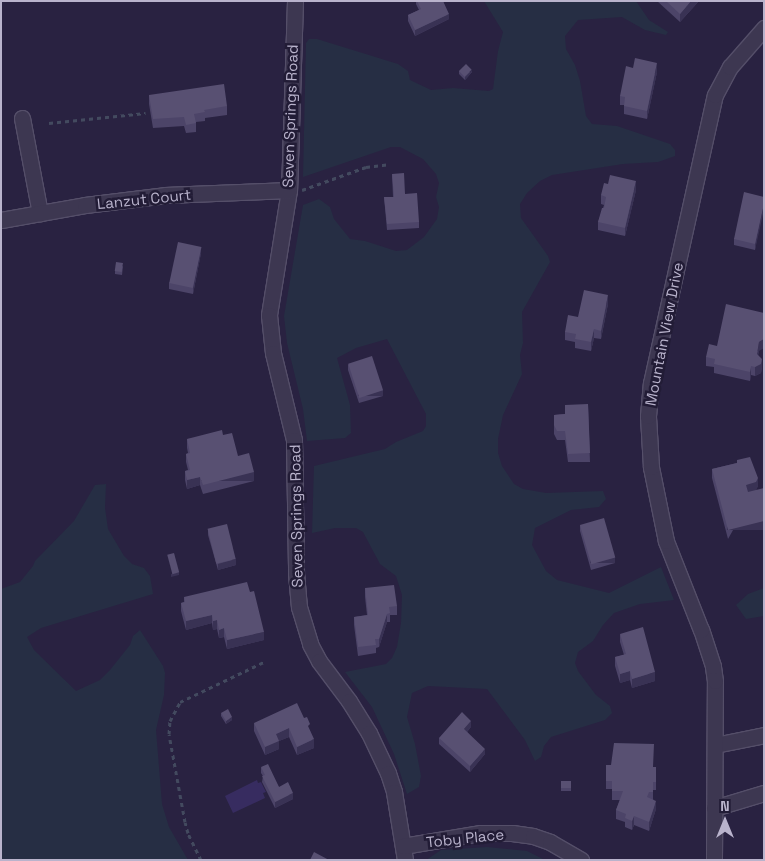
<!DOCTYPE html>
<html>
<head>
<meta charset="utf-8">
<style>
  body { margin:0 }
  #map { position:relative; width:765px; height:861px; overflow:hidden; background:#292241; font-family:"Space Grotesk",sans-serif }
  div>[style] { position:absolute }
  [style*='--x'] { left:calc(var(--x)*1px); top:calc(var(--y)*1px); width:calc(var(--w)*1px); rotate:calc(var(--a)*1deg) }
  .green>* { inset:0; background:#262e44 }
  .water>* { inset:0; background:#372c60 }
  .path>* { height:3px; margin-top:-1.5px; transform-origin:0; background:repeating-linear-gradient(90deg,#434a5f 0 4px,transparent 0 8px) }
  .roads { filter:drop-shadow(1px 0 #554f69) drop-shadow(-1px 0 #554f69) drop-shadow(0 1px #554f69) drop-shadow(0 -1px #554f69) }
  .minor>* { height:15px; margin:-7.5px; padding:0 7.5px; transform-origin:7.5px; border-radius:7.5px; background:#3d3751 }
  .wall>* { inset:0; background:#4c4468; transform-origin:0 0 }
  .shaded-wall>* { inset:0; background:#393254; transform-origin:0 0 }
  .building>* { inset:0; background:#585072; transform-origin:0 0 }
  span { translate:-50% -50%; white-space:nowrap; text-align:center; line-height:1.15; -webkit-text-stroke:5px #221c36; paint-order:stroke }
  .street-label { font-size:15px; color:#b9b3cc }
  .frame { position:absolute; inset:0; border:2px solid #b9b3cc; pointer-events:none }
  .north { position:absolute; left:700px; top:796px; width:50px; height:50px; -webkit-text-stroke:4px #221c36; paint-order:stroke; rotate:0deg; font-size:14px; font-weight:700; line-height:20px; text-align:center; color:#b9b3cc }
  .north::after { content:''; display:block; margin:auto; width:18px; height:22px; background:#b9b3cc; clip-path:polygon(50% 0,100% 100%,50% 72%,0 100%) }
</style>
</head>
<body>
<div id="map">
  <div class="green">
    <div style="clip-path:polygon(484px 1px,636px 1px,649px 20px,668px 32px,666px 35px,645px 30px,622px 17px,578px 20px,565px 36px,566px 49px,575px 65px,580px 81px,586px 116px,592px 124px,617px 126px,670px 144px,675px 150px,675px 156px,658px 162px,623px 164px,552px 175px,540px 181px,527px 193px,520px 204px,521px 218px,548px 256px,550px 262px,522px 312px,523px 343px,520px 355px,522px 374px,503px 415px,498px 439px,498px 453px,502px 466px,514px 484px,523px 489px,546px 493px,603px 491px,606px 499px,599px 507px,571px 510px,535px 528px,532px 545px,546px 571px,557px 580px,609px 593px,661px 567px,674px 600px,640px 604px,614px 613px,603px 625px,593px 641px,578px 652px,575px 663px,578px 671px,596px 695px,610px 706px,612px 713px,605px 720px,551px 737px,544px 746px,541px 757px,535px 761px,525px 740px,487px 689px,428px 686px,412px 693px,407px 717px,415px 744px,421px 776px,419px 787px,407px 794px,394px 754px,372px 707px,345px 672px,386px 664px,392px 658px,397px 647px,401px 623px,402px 595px,396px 576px,380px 564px,363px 532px,356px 528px,335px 528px,312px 533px,314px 466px,385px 449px,396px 442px,423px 431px,426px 426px,426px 414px,387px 339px,356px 348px,337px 358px,350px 405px,351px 433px,345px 438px,307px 441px,303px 409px,287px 343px,284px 316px,303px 205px,319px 199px,330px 207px,334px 219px,350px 239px,365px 241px,396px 251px,407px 250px,424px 237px,437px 219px,439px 207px,436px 197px,439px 183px,436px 174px,423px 159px,400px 147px,391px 147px,303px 177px,306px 43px,309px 39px,317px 39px,398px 64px,408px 71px,410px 80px,431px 90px,453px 88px,489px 91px,493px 89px,498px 51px,503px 32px)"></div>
    <div style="clip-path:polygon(106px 484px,105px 508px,108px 529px,124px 556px,132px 564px,144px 568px,150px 576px,153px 594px,41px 628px,27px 637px,34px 650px,76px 691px,100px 680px,110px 670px,130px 645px,133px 636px,140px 630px,163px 666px,165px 673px,164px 695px,156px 730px,162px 804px,169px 827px,188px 860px,1px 860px,1px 589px,20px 582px,33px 566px,35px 561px,74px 521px,95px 485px)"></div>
    <div style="clip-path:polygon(764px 588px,764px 616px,746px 619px,736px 605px,748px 594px)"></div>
    <div style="clip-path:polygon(487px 847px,527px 851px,545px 860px,426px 860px,441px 850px)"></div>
  </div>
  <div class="water">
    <div style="clip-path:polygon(257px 780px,258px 783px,261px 782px,266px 792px,263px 793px,265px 798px,233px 813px,225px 796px)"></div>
  </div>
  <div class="path">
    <div style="--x:49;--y:123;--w:97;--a:-5.9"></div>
    <div style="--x:302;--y:190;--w:68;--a:-19.8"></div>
    <div style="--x:366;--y:167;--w:23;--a:-7"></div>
    <div style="--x:201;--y:860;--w:30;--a:-116"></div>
    <div style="--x:188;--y:833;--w:11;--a:-105"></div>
    <div style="--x:185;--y:822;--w:89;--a:-100.3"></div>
    <div style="--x:169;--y:734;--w:13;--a:-86"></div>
    <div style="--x:170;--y:721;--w:21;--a:-62"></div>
    <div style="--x:180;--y:702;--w:93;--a:-25.5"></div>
  </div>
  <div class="roads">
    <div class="minor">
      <div style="--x:295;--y:1;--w:189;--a:91.8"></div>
      <div style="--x:289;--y:190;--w:127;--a:99.1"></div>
      <div style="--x:269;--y:315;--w:38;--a:84"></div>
      <div style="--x:273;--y:353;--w:89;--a:76.4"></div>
      <div style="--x:294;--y:440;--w:133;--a:89.1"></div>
      <div style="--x:296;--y:573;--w:34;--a:85"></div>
      <div style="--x:299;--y:607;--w:39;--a:73"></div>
      <div style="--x:310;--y:644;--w:19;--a:62"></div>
      <div style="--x:319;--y:661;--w:50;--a:53.1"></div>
      <div style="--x:349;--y:701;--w:38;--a:58"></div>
      <div style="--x:369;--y:733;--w:44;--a:64.6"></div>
      <div style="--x:388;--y:773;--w:20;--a:72"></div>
      <div style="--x:394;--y:792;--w:69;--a:80.8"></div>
      <div style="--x:22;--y:118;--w:97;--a:79.3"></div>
      <div style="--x:1;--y:220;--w:85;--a:-10.1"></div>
      <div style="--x:85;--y:205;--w:82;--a:-7"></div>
      <div style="--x:166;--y:195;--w:123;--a:-2.3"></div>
      <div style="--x:715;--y:745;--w:50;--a:-11.5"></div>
      <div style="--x:714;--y:808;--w:52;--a:-16.7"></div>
      <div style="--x:403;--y:846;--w:79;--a:-9.5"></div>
      <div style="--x:481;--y:833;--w:31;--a:0"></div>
      <div style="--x:512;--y:833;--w:21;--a:8"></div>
      <div style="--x:533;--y:836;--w:18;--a:19"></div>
      <div style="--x:550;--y:842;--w:36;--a:30"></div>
      <div style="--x:714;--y:860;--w:179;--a:-89.7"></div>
      <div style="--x:715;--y:681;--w:15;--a:-98"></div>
      <div style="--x:713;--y:666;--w:38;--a:-108"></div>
      <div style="--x:701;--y:630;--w:96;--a:-111.5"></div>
      <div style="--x:666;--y:541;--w:76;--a:-101.5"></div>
      <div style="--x:651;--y:467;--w:51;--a:-93.4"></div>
      <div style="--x:648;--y:416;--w:33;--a:-85"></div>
      <div style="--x:651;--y:383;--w:295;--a:-77.5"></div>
      <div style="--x:715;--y:95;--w:32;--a:-62"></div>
      <div style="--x:730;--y:67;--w:52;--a:-48.9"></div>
    </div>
  </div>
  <div class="wall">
    <div style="clip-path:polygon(416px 1px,443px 1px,449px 19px,415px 36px,408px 21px,408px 15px,419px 10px,416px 4px)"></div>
    <div style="clip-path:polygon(657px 1px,699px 1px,680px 22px)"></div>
    <div style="clip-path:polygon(459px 71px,472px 72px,465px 80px,459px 74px)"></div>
    <div style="clip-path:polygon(657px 72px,647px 119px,624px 114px,624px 105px,620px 105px,620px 96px)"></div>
    <div style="clip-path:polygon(149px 95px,227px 106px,227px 115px,205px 118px,205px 121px,196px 122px,196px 132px,186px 133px,184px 126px,153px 128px,149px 104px)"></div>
    <div style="clip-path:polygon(392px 174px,405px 194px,419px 222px,419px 228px,387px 230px,384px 197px,393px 197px)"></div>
    <div style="clip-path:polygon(636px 190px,625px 236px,598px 230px,598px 222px,604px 205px,601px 204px,601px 195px)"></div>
    <div style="clip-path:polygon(764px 197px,755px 250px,734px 245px,734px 239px)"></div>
    <div style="clip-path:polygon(201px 253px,193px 294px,169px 289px,169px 283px)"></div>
    <div style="clip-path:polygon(123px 266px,122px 275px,115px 274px,115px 271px)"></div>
    <div style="clip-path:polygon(608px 304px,601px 339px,594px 338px,591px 351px,575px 348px,575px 342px,565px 340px,565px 332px,578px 317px)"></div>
    <div style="clip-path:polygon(717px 346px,759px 351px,758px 355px,762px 367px,761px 373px,755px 376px,751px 375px,750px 381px,714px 373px,714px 367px,706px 366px,706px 357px)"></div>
    <div style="clip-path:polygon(348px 364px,383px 396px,359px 403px,348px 370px)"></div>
    <div style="clip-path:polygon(588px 404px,590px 462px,568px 462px,565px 440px,557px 440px,554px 434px,554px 415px,565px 414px)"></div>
    <div style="clip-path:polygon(223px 435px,254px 481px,203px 494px,200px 485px,187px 489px,185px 480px,185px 471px,188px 470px,186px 462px,186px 454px,188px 453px,187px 448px,187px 439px)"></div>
    <div style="clip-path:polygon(737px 460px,758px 486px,728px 539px,712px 478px,712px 469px,737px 463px)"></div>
    <div style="clip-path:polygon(580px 525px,615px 563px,591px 570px,580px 531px)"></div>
    <div style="clip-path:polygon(208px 529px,236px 565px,218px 570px,208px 535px)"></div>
    <div style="clip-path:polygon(365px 588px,397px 606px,397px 615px,390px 615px,390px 622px,387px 622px,379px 647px,376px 648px,376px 653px,358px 656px,354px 625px,354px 617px,367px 615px,365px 597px)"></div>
    <div style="clip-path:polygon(184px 597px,264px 640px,227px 649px,224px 637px,219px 638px,217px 629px,213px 630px,212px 623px,186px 630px,181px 611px,181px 603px,184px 602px)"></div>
    <div style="clip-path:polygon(620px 634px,655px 681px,632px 688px,630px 680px,620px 683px,615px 666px,615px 657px,624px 655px,620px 642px)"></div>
    <div style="clip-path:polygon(221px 713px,232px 720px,226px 724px,221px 716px)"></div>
    <div style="clip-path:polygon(254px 723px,310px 731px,314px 748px,297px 755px,289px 737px,279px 741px,279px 749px,265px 755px,254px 731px)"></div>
    <div style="clip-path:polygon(471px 727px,467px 732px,485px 754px,470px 772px,439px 744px,439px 738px)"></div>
    <div style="clip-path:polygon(606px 765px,653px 767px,656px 775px,656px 790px,653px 790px,653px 799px,656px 809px,649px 831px,634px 825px,632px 830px,625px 827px,625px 822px,616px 819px,616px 810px,620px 800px,612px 800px,612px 789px,606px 789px)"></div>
    <div style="clip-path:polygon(261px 767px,279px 787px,293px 799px,275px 808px,262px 782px,263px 776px,261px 773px)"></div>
    <div style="left:561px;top:781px;width:10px;height:10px"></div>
  </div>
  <div class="shaded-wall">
    <div style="clip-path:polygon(691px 1px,699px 1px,680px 22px,680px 14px)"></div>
    <div style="clip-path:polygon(449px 14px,449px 19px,415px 36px,415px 30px)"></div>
    <div style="clip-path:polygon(657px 63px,657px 72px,647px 119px,647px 111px)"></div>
    <div style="clip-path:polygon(472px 70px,472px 72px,465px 80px,465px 77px)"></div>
    <div style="clip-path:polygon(636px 181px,636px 190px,625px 236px,625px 228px)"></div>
    <div style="clip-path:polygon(764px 204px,764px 210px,755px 250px,755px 244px)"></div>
    <div style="clip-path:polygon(201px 247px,201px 253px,193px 294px,193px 288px)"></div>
    <div style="clip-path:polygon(608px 295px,608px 304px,601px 339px,601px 331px)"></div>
    <div style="clip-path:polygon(594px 329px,594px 338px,591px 351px,591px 342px)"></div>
    <div style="clip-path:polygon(764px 339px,764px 348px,759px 351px,757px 362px,757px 354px,759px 342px)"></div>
    <div style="clip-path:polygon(762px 359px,762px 367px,761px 373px,755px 376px,755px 367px)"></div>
    <div style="clip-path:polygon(751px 366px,751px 375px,750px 381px,750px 372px)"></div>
    <div style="left:383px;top:390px;width:6px;height:25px;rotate:90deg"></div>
    <div style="left:254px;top:472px;width:9px;height:53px;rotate:90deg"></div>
    <div style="clip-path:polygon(200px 477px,200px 485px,187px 489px,187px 480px)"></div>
    <div style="clip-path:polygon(758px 478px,758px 486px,756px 491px,746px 494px,746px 485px)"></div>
    <div style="left:764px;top:521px;width:9px;height:37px;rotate:90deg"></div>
    <div style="left:615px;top:557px;width:6px;height:25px;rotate:90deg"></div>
    <div style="clip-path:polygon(236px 559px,236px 565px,218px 570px,218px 564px)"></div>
    <div style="clip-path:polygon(179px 572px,179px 575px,171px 577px,171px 574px)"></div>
    <div style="clip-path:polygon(387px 614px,387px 622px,379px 647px,379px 639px)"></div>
    <div style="clip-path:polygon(212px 615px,212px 623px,186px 630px,186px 621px)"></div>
    <div style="clip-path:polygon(217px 620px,217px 629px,213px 630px,213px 621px)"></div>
    <div style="clip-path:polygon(224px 628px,224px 637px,219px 638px,219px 630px)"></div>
    <div style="clip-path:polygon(264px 632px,264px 640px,227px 649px,227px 640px)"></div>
    <div style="clip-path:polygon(630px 671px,630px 680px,620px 683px,620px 674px)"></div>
    <div style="clip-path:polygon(655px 672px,655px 681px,632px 688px,632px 679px)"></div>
    <div style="clip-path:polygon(232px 717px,232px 720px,226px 724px,226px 721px)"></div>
    <div style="clip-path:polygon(471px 721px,471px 727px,464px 735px,464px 729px)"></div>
    <div style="clip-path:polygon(289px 728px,289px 737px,279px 741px,279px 749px,265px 755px,265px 747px,276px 734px)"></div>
    <div style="clip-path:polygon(314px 739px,314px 748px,297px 755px,297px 747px)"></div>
    <div style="clip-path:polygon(485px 749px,485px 754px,470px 772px,470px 766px)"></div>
    <div style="clip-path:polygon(293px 793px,293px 799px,275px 808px,275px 802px)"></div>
    <div style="clip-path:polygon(656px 801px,656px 809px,649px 831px,649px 822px)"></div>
    <div style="clip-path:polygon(634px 816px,634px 825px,632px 830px,632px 821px)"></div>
  </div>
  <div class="building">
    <div style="clip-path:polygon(417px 1px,443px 1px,449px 14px,415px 30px,408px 15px,421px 9px)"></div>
    <div style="clip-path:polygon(666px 1px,691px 1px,680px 14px)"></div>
    <div style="clip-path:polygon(635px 58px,657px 63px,647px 111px,624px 106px,625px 97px,620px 96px,626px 66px,633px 68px)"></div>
    <div style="left:466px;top:64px;width:8px;height:10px;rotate:45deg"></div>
    <div style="clip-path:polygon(224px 84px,227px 106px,204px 110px,205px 112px,194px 114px,196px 123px,186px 125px,184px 117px,153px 119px,149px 95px)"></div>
    <div style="clip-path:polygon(404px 173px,405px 194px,417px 193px,419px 222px,387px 224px,384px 197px,394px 197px,392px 174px)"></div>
    <div style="clip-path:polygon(610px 175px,636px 181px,625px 228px,598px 222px,602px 208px,604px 208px,606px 197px,601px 195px,604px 183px,608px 184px)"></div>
    <div style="clip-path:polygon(744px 192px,764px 197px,764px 204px,755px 244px,734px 239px)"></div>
    <div style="left:178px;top:242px;width:24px;height:42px;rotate:12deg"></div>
    <div style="left:116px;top:262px;width:7px;height:9px;rotate:8deg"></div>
    <div style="clip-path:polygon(584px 290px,608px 295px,601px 331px,594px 329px,591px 342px,575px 339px,576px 334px,565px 332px,568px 315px,578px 317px)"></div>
    <div style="clip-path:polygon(726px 304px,764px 313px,764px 339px,759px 342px,757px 354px,762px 359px,761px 364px,755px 367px,751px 366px,750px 372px,714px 364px,715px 359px,706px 357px,709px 344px,717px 346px)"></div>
    <div style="left:372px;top:356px;width:36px;height:25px;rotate:72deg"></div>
    <div style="clip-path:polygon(588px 404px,590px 453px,568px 454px,565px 431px,557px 431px,554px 425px,554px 415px,565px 414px,565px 405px)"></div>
    <div style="clip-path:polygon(222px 430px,223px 435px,232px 433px,238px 456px,249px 453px,254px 472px,203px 485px,200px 477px,187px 480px,185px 471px,190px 470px,186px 454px,190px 453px,187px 439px)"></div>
    <div style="clip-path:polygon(750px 457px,758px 478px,756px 482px,746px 485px,748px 492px,764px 488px,764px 521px,728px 530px,712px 469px,737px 463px,737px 460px)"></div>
    <div style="left:604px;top:518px;width:41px;height:25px;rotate:74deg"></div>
    <div style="left:227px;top:524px;width:36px;height:20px;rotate:76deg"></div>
    <div style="left:174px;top:553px;width:20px;height:7px;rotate:75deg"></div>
    <div style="clip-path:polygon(247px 582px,250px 592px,254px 591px,264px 632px,227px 640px,224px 628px,219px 630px,217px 620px,213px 621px,212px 615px,186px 621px,181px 603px,185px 602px,184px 597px)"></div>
    <div style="clip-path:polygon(394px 585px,397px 606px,389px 607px,390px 613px,387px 614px,379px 639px,375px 639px,376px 645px,358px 647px,354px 617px,368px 615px,365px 588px)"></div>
    <div style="clip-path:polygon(643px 627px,655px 672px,632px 679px,630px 671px,620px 674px,615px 657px,626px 654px,620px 634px)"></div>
    <div style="clip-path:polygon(297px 703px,304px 718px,307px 717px,310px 724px,308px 726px,314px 739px,297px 747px,289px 728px,276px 734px,279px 741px,265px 747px,254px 723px)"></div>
    <div style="clip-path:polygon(228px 709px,232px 717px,226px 721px,221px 713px)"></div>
    <div style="clip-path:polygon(462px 712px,471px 721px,464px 729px,485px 749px,470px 766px,439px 738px)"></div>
    <div style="clip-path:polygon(614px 743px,654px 744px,653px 767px,656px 767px,656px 782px,653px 782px,653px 792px,649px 792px,647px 797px,656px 801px,649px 822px,634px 816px,632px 821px,625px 818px,626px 814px,616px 810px,623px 791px,612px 791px,612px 781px,606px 781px,606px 765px,611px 765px)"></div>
    <div style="clip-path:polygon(268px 764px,279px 787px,288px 782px,293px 793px,275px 802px,262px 776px,265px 775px,261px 767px)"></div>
    <div style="left:561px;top:781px;width:10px;height:7px"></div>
    <div style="clip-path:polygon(314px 852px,329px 860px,310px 860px)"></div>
  </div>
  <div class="street-label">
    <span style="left:290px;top:116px;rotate:-88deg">Seven Springs Road</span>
    <span style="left:144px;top:199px;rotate:-6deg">Lanzut Court</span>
    <span style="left:664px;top:334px;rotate:-79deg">Mountain View Drive</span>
    <span style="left:296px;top:516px;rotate:-91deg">Seven Springs Road</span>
    <span style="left:465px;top:838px;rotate:-6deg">Toby Place</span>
  </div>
  <div class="frame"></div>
  <div class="north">N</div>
</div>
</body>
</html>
